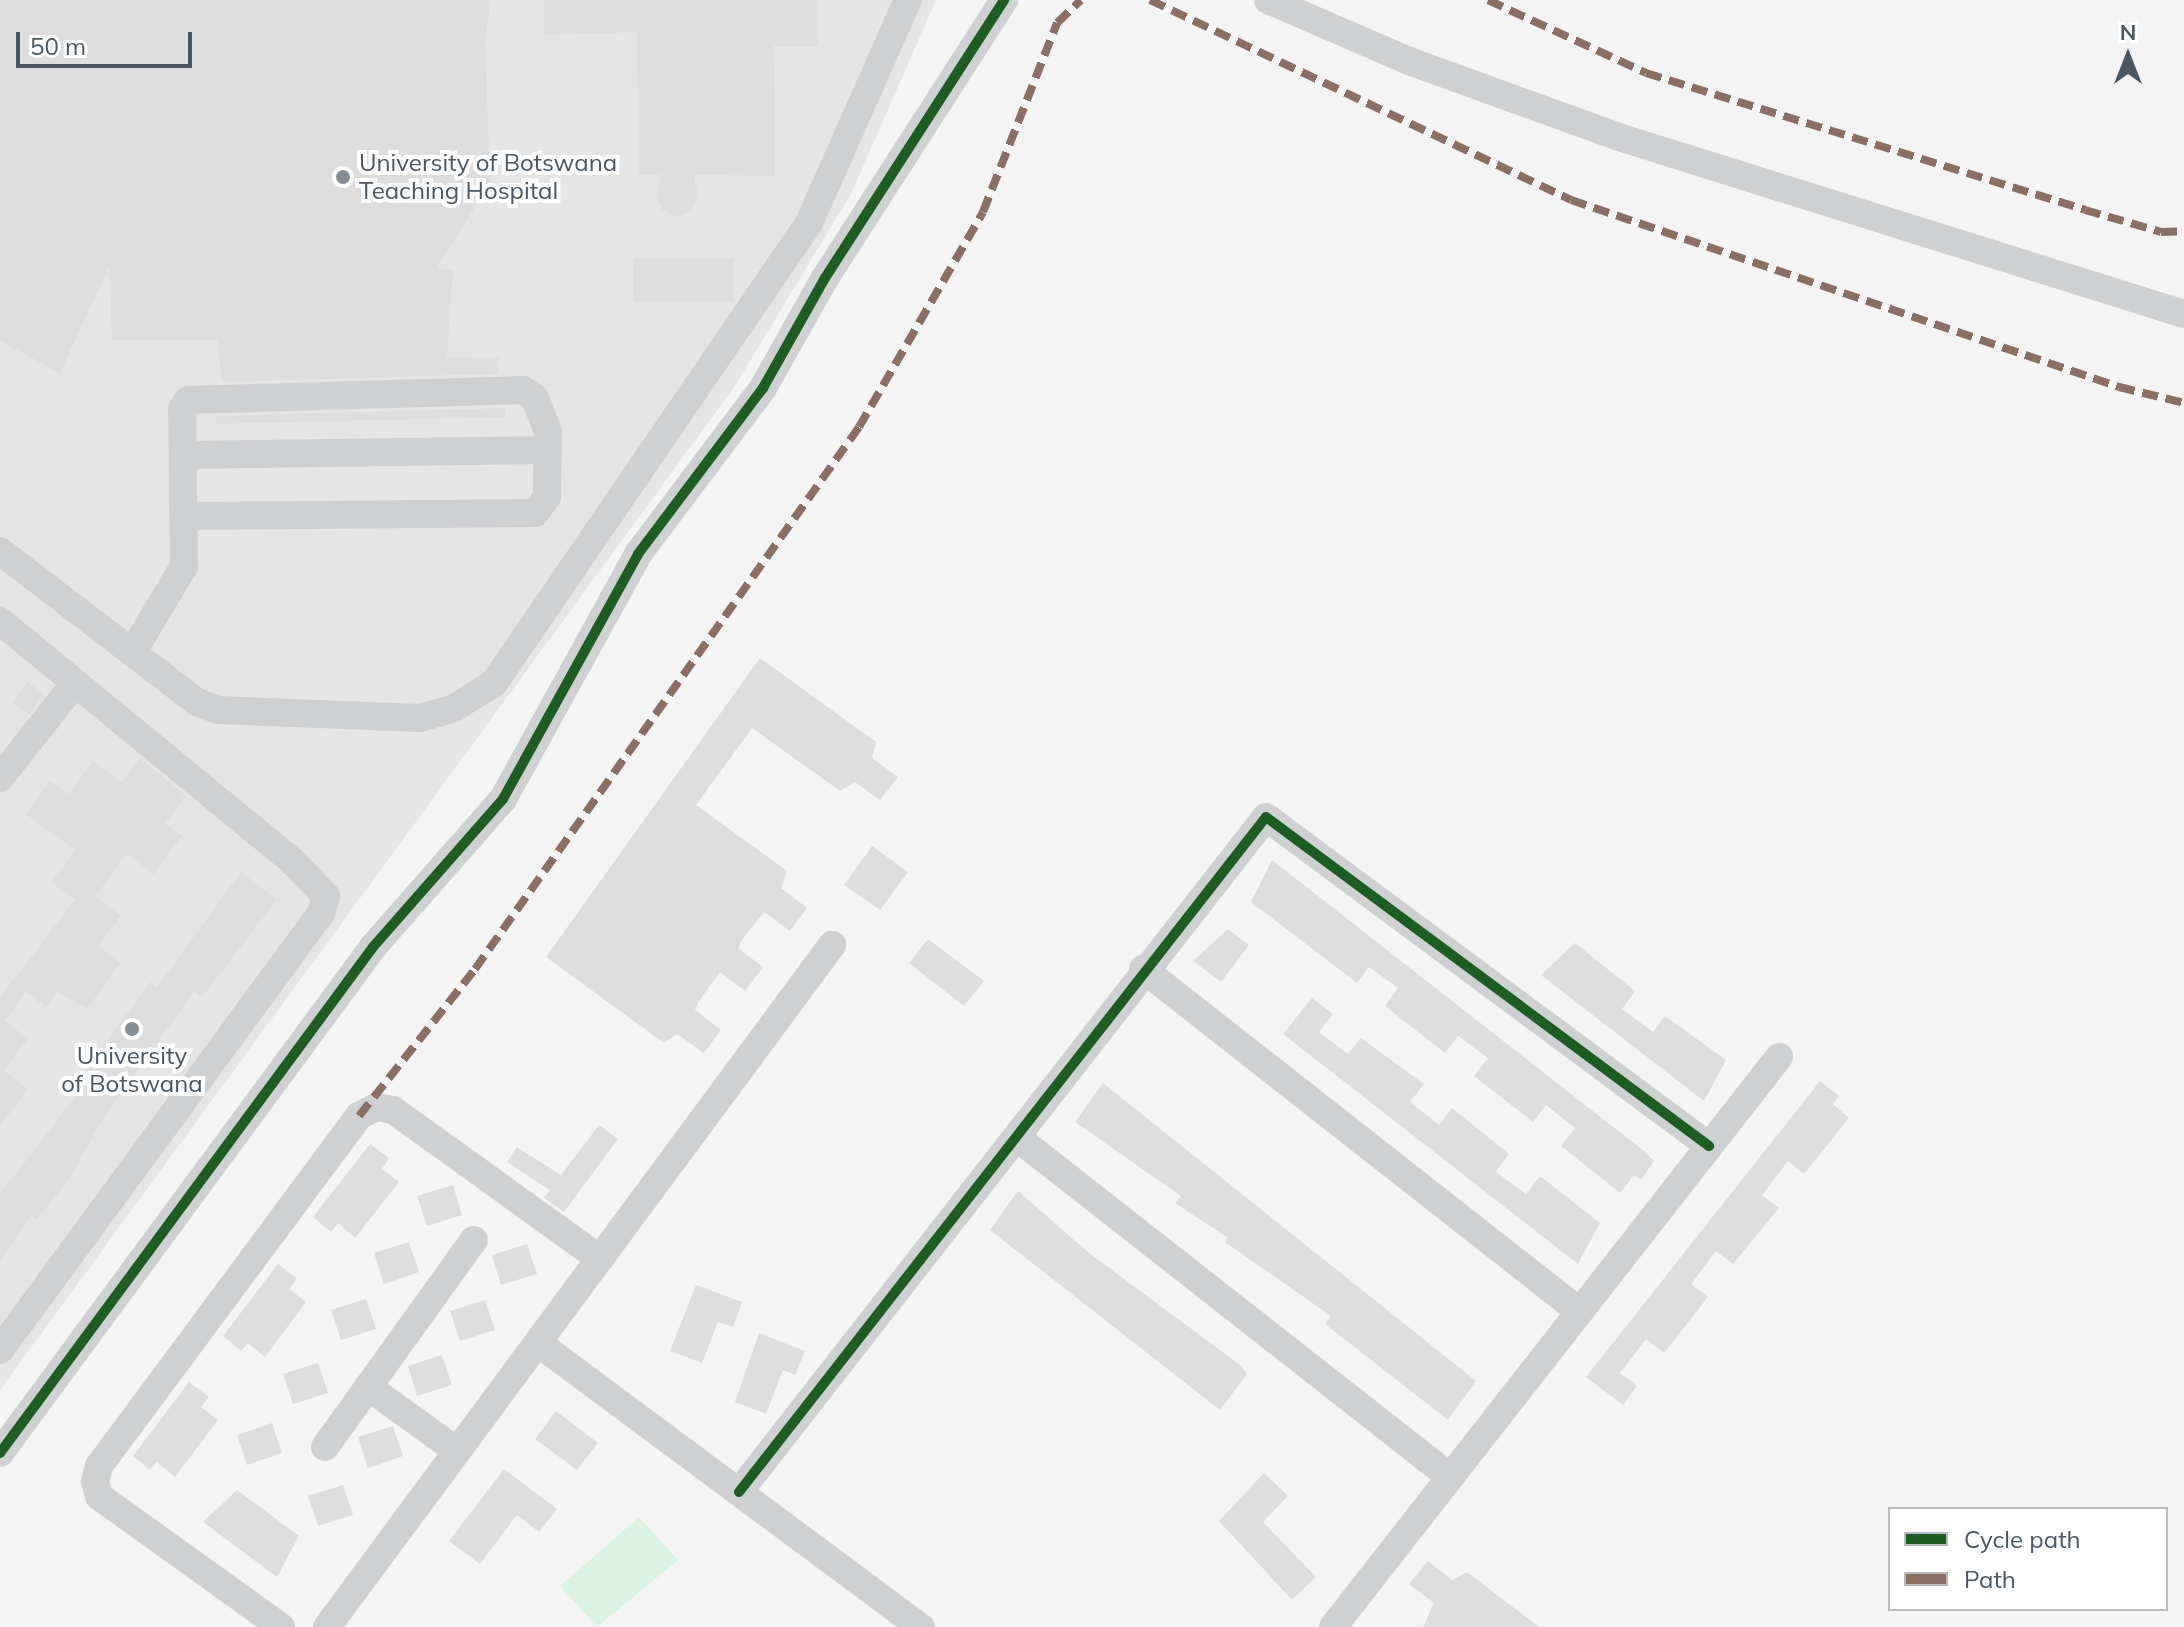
<!DOCTYPE html>
<style>
body{margin:0}
#map{position:relative;width:2184px;height:1627px;overflow:hidden;background:#f4f4f4;font-family:Mulish,sans-serif}
div>[style]{position:absolute}
.education>*{inset:0;background:#e6e5e6}
.green>*{inset:0;background:#d9f2e3}
.building>*{inset:0;background:#ddddde}
.minor>*{height:28px;margin:-14px;padding:0 14px;transform-origin:14px;border-radius:14px;background:#ced0d2}
.quiet>*{height:8px;margin-top:-4px;transform-origin:0;background:repeating-linear-gradient(90deg,#8d6e63 0 16px,transparent 0 24px)}
.cycleway>*{height:10px;margin:-5px;padding:0 5px;transform-origin:5px;border-radius:5px;background:#1b5e20}
.dots>*{width:22px;height:22px;translate:-50% -50%;box-sizing:border-box;border:4px solid #fff;border-radius:50%}
span{translate:-50% -50%;white-space:nowrap;text-align:center;line-height:1.15;-webkit-text-stroke:8px #fff;paint-order:stroke}
.poi-label{font-size:24px;color:#4a5661}
.left{translate:0 -50%;text-align:left}
.legend{position:absolute;left:1888px;top:1507px;width:280px;height:104px;box-sizing:border-box;background:#fff;border:2px solid #b7bbc0;margin:0;padding:10px 14px;list-style:none;font-size:24px;color:#4a5661}
.legend li{display:flex;align-items:center;gap:16px;height:40px}
.legend b{width:40px;border:2px solid #b7bbc0}
.north{position:absolute;left:2088px;top:16px;width:80px;height:80px;-webkit-text-stroke:6px #fff;paint-order:stroke;rotate:0deg;font-size:22px;font-weight:700;line-height:32px;text-align:center;color:#4a5661}
.north::after{content:'';display:block;margin:auto;width:28px;height:36px;background:#4a5661;clip-path:polygon(50% 0,100% 100%,50% 72%,0 100%)}
.scale{position:absolute;left:16px;top:32px;width:176px;height:36px;box-sizing:border-box;border:4px solid #4a5661;border-top:0;padding-left:10px;font-size:24px;line-height:28px;white-space:nowrap;color:#4a5661;-webkit-text-stroke:6px #fff;paint-order:stroke}
</style>
<div id="map">
<div class="education">
<div style="clip-path:polygon(0 0,936px 0,851px 194px,735px 386px,0 1390px)"></div>
</div>
<div class="green">
<div style="clip-path:polygon(639px 1517px,678px 1560px,597px 1627px,560px 1586px)"></div>
</div>
<div class="building">
<div style="clip-path:polygon(0 0,491px 0,485px 38px,490px 183px,437px 268px,453px 271px,447px 357px,499px 358px,497px 374px,222px 382px,217px 340px,112px 340px,109px 267px,60px 373px,0 341px)"></div>
<div style="clip-path:polygon(544px 0,818px 0,818px 46px,774px 46px,775px 176px,694px 175px,698px 196px,691px 211px,677px 217px,662px 210px,656px 196px,661px 175px,638px 175px,637px 32px,544px 35px)"></div>
<div style="clip-path:polygon(633px 259px,733px 259px,733px 301px,633px 301px)"></div>
<div style="clip-path:polygon(505px 408px,506px 417px,216px 424px,216px 416px)"></div>
<div style="clip-path:polygon(760px 658px,876px 742px,872px 758px,898px 777px,880px 800px,855px 782px,840px 791px,752px 728px,696px 805px,787px 871px,781px 888px,807px 908px,790px 931px,764px 912px,742px 940px,738px 948px,763px 967px,745px 991px,720px 972px,699px 1001px,695px 1010px,721px 1030px,704px 1053px,677px 1034px,664px 1043px,546px 957px)"></div>
<div style="clip-path:polygon(27px 682px,45px 694px,29px 714px,13px 703px)"></div>
<div style="clip-path:polygon(140px 758px,186px 796px,165px 824px,182px 836px,154px 874px,127px 854px,95px 897px,121px 916px,98px 946px,121px 963px,87px 1009px,57px 992px,46px 1007px,26px 992px,5px 1021px,28px 1039px,4px 1071px,28px 1089px,0 1126px,0 997px,75px 900px,51px 882px,75px 850px,26px 814px,50px 781px,69px 794px,93px 761px,122px 782px)"></div>
<div style="clip-path:polygon(872px 846px,908px 872px,880px 910px,844px 885px)"></div>
<div style="clip-path:polygon(1272px 860px,1644px 1151px,1654px 1161px,1641px 1180px,1634px 1175px,1620px 1193px,1561px 1146px,1575px 1128px,1546px 1105px,1533px 1122px,1474px 1076px,1488px 1058px,1458px 1036px,1445px 1053px,1385px 1006px,1398px 988px,1369px 967px,1357px 983px,1251px 902px)"></div>
<div style="clip-path:polygon(241px 872px,277px 900px,202px 997px,194px 992px,101px 1122px,69px 1180px,36px 1220px,31px 1216px,0 1260px,0 1194px,85px 1084px,79px 1080px,150px 982px,157px 987px)"></div>
<div style="clip-path:polygon(1228px 929px,1249px 945px,1221px 982px,1193px 961px)"></div>
<div style="clip-path:polygon(928px 939px,984px 981px,964px 1006px,909px 963px)"></div>
<div style="clip-path:polygon(1575px 943px,1635px 991px,1622px 1009px,1653px 1032px,1665px 1016px,1726px 1060px,1704px 1101px,1541px 975px)"></div>
<div style="clip-path:polygon(1312px 998px,1333px 1014px,1319px 1032px,1348px 1054px,1361px 1038px,1424px 1084px,1410px 1102px,1439px 1125px,1452px 1108px,1509px 1154px,1496px 1172px,1526px 1194px,1540px 1176px,1600px 1223px,1578px 1264px,1283px 1034px)"></div>
<div style="clip-path:polygon(1820px 1081px,1839px 1096px,1833px 1104px,1849px 1118px,1804px 1174px,1788px 1161px,1762px 1195px,1779px 1208px,1733px 1264px,1716px 1251px,1691px 1284px,1708px 1297px,1664px 1353px,1646px 1339px,1620px 1373px,1637px 1386px,1623px 1405px,1586px 1377px)"></div>
<div style="clip-path:polygon(1103px 1083px,1476px 1381px,1448px 1420px,1325px 1324px,1331px 1316px,1225px 1242px,1228px 1238px,1175px 1203px,1181px 1196px,1075px 1122px)"></div>
<div style="clip-path:polygon(599px 1125px,618px 1139px,564px 1212px,544px 1198px,550px 1190px,507px 1162px,517px 1147px,561px 1175px)"></div>
<div style="clip-path:polygon(370px 1144px,389px 1158px,382px 1169px,399px 1182px,355px 1238px,338px 1223px,331px 1232px,313px 1217px)"></div>
<div style="clip-path:polygon(453px 1185px,462px 1215px,427px 1226px,417px 1196px)"></div>
<div style="clip-path:polygon(1018px 1191px,1089px 1253px,1240px 1365px,1247px 1374px,1220px 1410px,990px 1230px)"></div>
<div style="clip-path:polygon(409px 1242px,419px 1272px,384px 1284px,374px 1253px)"></div>
<div style="clip-path:polygon(527px 1244px,537px 1274px,501px 1285px,492px 1255px)"></div>
<div style="clip-path:polygon(278px 1264px,297px 1279px,289px 1289px,306px 1302px,265px 1357px,248px 1343px,241px 1351px,223px 1336px)"></div>
<div style="clip-path:polygon(696px 1285px,742px 1302px,733px 1327px,718px 1322px,702px 1363px,670px 1351px)"></div>
<div style="clip-path:polygon(366px 1299px,376px 1329px,341px 1340px,331px 1310px)"></div>
<div style="clip-path:polygon(485px 1300px,495px 1330px,460px 1341px,450px 1311px)"></div>
<div style="clip-path:polygon(759px 1333px,805px 1351px,795px 1375px,783px 1370px,766px 1414px,735px 1402px)"></div>
<div style="clip-path:polygon(442px 1355px,452px 1385px,417px 1396px,408px 1366px)"></div>
<div style="clip-path:polygon(318px 1363px,328px 1393px,293px 1404px,283px 1374px)"></div>
<div style="clip-path:polygon(189px 1382px,209px 1397px,201px 1407px,218px 1420px,175px 1477px,157px 1462px,150px 1470px,133px 1456px)"></div>
<div style="clip-path:polygon(556px 1411px,598px 1443px,577px 1470px,535px 1439px)"></div>
<div style="clip-path:polygon(272px 1423px,282px 1453px,247px 1465px,237px 1435px)"></div>
<div style="clip-path:polygon(393px 1426px,403px 1456px,368px 1468px,358px 1437px)"></div>
<div style="clip-path:polygon(504px 1469px,557px 1509px,539px 1532px,517px 1515px,480px 1564px,449px 1541px)"></div>
<div style="clip-path:polygon(1264px 1473px,1288px 1496px,1263px 1522px,1316px 1577px,1292px 1600px,1219px 1521px)"></div>
<div style="clip-path:polygon(343px 1485px,353px 1515px,318px 1526px,308px 1496px)"></div>
<div style="clip-path:polygon(237px 1490px,299px 1536px,277px 1577px,203px 1522px)"></div>
<div style="clip-path:polygon(1428px 1561px,1452px 1580px,1467px 1572px,1539px 1627px,1423px 1627px,1434px 1603px,1409px 1584px)"></div>
</div>
<div class="minor">
<div style="left:1268px;top:0;width:154px;rotate:23.4deg"></div>
<div style="left:1409px;top:61px;width:226px;rotate:19.9deg"></div>
<div style="left:1622px;top:138px;width:589px;rotate:17.39deg"></div>
<div style="left:183px;top:455px;width:365px;rotate:-0.8deg"></div>
<div style="left:0;top:551px;width:248px;rotate:37.5deg"></div>
<div style="left:197px;top:702px;width:22px;rotate:21deg"></div>
<div style="left:218px;top:710px;width:202px;rotate:2.3deg"></div>
<div style="left:420px;top:718px;width:35px;rotate:-16deg"></div>
<div style="left:454px;top:708px;width:47px;rotate:-32deg"></div>
<div style="left:494px;top:683px;width:558px;rotate:-55.6deg"></div>
<div style="left:809px;top:223px;width:244px;rotate:-66.1deg"></div>
<div style="left:0;top:621px;width:375px;rotate:39.4deg"></div>
<div style="left:290px;top:859px;width:52px;rotate:45.8deg"></div>
<div style="left:326px;top:896px;width:18px;rotate:106deg"></div>
<div style="left:321px;top:913px;width:542px;rotate:126.3deg"></div>
<div style="left:132px;top:653px;width:101px;rotate:-59.1deg"></div>
<div style="left:184px;top:566px;width:157px;rotate:-90.7deg"></div>
<div style="left:182px;top:409px;width:11px;rotate:-56deg"></div>
<div style="left:188px;top:400px;width:335px;rotate:-1.7deg"></div>
<div style="left:523px;top:390px;width:14px;rotate:34deg"></div>
<div style="left:535px;top:398px;width:36px;rotate:69deg"></div>
<div style="left:548px;top:432px;width:65px;rotate:90.9deg"></div>
<div style="left:547px;top:497px;width:20px;rotate:127deg"></div>
<div style="left:535px;top:513px;width:350px;rotate:179.5deg"></div>
<div style="left:0;top:778px;width:121px;rotate:-51.7deg"></div>
<div style="left:1143px;top:969px;width:554px;rotate:38.11deg"></div>
<div style="left:1019px;top:1139px;width:548px;rotate:38.1deg"></div>
<div style="left:538px;top:1343px;width:477px;rotate:36.6deg"></div>
<div style="left:368px;top:1387px;width:110px;rotate:35.7deg"></div>
<div style="left:325px;top:1447px;width:255px;rotate:-54.3deg"></div>
<div style="left:0;top:1453px;width:629px;rotate:-53.6deg"></div>
<div style="left:373px;top:947px;width:197px;rotate:-48.7deg"></div>
<div style="left:503px;top:799px;width:280px;rotate:-61.1deg"></div>
<div style="left:638px;top:554px;width:208px;rotate:-53deg"></div>
<div style="left:763px;top:388px;width:126px;rotate:-60.6deg"></div>
<div style="left:825px;top:278px;width:331px;rotate:-57.2deg"></div>
<div style="left:739px;top:1492px;width:856px;rotate:-52.02deg"></div>
<div style="left:1266px;top:817px;width:552px;rotate:36.6deg"></div>
<div style="left:281px;top:1627px;width:224px;rotate:-144.3deg"></div>
<div style="left:99px;top:1496px;width:16px;rotate:-105deg"></div>
<div style="left:95px;top:1481px;width:16px;rotate:-75deg"></div>
<div style="left:99px;top:1466px;width:436px;rotate:-53.4deg"></div>
<div style="left:359px;top:1116px;width:19px;rotate:-28deg"></div>
<div style="left:376px;top:1107px;width:17px;rotate:10deg"></div>
<div style="left:393px;top:1110px;width:255px;rotate:35.7deg"></div>
<div style="left:327px;top:1627px;width:849px;rotate:-53.48deg"></div>
<div style="left:1333px;top:1627px;width:724px;rotate:-51.96deg"></div>
</div>
<div class="quiet">
<div style="left:1150px;top:0;width:466px;rotate:25.4deg"></div>
<div style="left:1571px;top:200px;width:579px;rotate:18.84deg"></div>
<div style="left:2119px;top:387px;width:67px;rotate:13.8deg"></div>
<div style="left:1488px;top:0;width:174px;rotate:24.8deg"></div>
<div style="left:1646px;top:73px;width:460px;rotate:17.3deg"></div>
<div style="left:2085px;top:210px;width:79px;rotate:16.1deg"></div>
<div style="left:2161px;top:232px;width:23px;rotate:-2deg"></div>
<div style="left:359px;top:1116px;width:187px;rotate:-51.7deg"></div>
<div style="left:475px;top:969px;width:664px;rotate:-54.68deg"></div>
<div style="left:859px;top:427px;width:248px;rotate:-60deg"></div>
<div style="left:983px;top:212px;width:203px;rotate:-68.6deg"></div>
<div style="left:1057px;top:23px;width:33px;rotate:-44deg"></div>
</div>
<div class="cycleway">
<div style="left:0;top:1453px;width:629px;rotate:-53.6deg"></div>
<div style="left:373px;top:947px;width:197px;rotate:-48.7deg"></div>
<div style="left:503px;top:799px;width:280px;rotate:-61.1deg"></div>
<div style="left:638px;top:554px;width:208px;rotate:-53deg"></div>
<div style="left:763px;top:388px;width:126px;rotate:-60.6deg"></div>
<div style="left:825px;top:278px;width:331px;rotate:-57.2deg"></div>
<div style="left:739px;top:1492px;width:856px;rotate:-52.02deg"></div>
<div style="left:1266px;top:817px;width:552px;rotate:36.6deg"></div>
</div>
<div class="dots">
<div style="left:343px;top:177px;background:#868d94"></div>
<div style="left:132px;top:1029px;background:#868d94"></div>
</div>
<div class="poi-label">
<span class="left" style="left:359px;top:177px">University of Botswana<br>Teaching Hospital</span>
<span style="left:132px;top:1070px">University<br>of Botswana</span>
</div>
<ul class="legend">
<li><b style="height:10px;background:#1b5e20"></b>Cycle path</li>
<li><b style="height:10px;background:#8d6e63"></b>Path</li>
</ul>
<div class="north">N</div>
<div class="scale">50 m</div>
</div>
